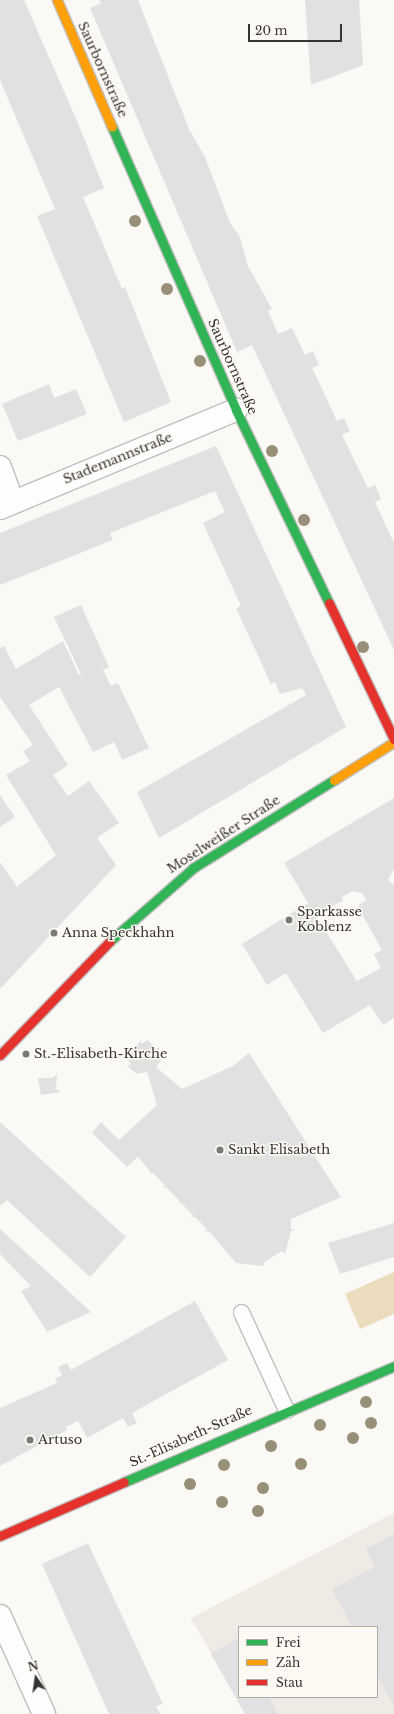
<!DOCTYPE html>
<meta charset="utf-8">
<style>
body{margin:0}
#map{position:relative;width:394px;height:1714px;overflow:hidden;background:#fbf9f6;font-family:"Libre Baskerville",serif}
div>[style]{position:absolute}
.built>*{inset:0;background:#efeae3}
.green>*{inset:0;background:#eadcbd}
.building>*{inset:0;background:#e2e1e1}
.roads{filter:drop-shadow(1px 0 #c1bfbd) drop-shadow(-1px 0 #c1bfbd) drop-shadow(0 1px #c1bfbd) drop-shadow(0 -1px #c1bfbd)}
.lane>*{height:15px;margin:-7.5px;padding:0 7.5px;transform-origin:7.5px;border-radius:7.5px;background:#fefefe}
.street>*{height:22px;margin:-11px;padding:0 11px;transform-origin:11px;border-radius:11px;background:#fefefe}
.fast>*{height:9px;margin:-4.5px;padding:0 4.5px;transform-origin:4.5px;border-radius:4.5px;background:#30b455}
.slow>*{height:9px;margin:-4.5px;padding:0 4.5px;transform-origin:4.5px;border-radius:4.5px;background:#ff9f0a}
.jam>*{height:9px;margin:-4.5px;padding:0 4.5px;transform-origin:4.5px;border-radius:4.5px;background:#e5322d}
.trees>*{width:12px;height:12px;margin:-6px;border-radius:50%;background:#988f79}
.dots>*{width:11px;height:11px;translate:-50% -50%;box-sizing:border-box;border:2px solid #fdfaf4;border-radius:50%}
span{translate:-50% -50%;white-space:nowrap;text-align:center;line-height:1.15;-webkit-text-stroke:3px #fdfaf4;paint-order:stroke}
.street-label{font-size:13px;color:#363533}
.poi-label{font-size:13px;color:#363533}
.left{translate:0 -50%;text-align:left}
.legend{position:absolute;left:238px;top:1626px;width:140px;height:72px;box-sizing:border-box;background:#fdfaf4;border:1px solid #adaba7;margin:0;padding:5px 7px;list-style:none;font-size:12px;color:#363533}
.legend li{display:flex;align-items:center;gap:8px;height:20px}
.legend b{width:20px;border:1px solid #adaba7}
.north{position:absolute;left:16px;top:1658px;width:40px;height:40px;-webkit-text-stroke:3px #fdfaf4;paint-order:stroke;rotate:347deg;font-size:11px;font-weight:700;line-height:16px;text-align:center;color:#363533}
.north::after{content:'';display:block;margin:auto;width:14px;height:18px;background:#363533;clip-path:polygon(50% 0,100% 100%,50% 72%,0 100%)}
.scale{position:absolute;left:248px;top:24px;width:94px;height:18px;box-sizing:border-box;border:2px solid #363533;border-top:0;padding-left:5px;font-size:12px;line-height:14px;white-space:nowrap;color:#363533;-webkit-text-stroke:3px #fdfaf4;paint-order:stroke}
</style>
<div id="map">
<div class="built">
<div style="clip-path:polygon(evenodd,394px 1513px,394px 1714px,245px 1714px,191px 1618px,394px 1513px,239px 1627px,377px 1627px,377px 1697px,239px 1697px,239px 1627px)"></div>
</div>
<div class="green">
<div style="clip-path:polygon(394px 1272px,394px 1314px,360px 1329px,345px 1294px)"></div>
</div>
<div class="building">
<div style="clip-path:polygon(0 0,24px 0,77px 121px,104px 188px,83px 197px,122px 289px,125px 287px,171px 402px,124px 422px,37px 216px,55px 209px,0 80px)"></div>
<div style="clip-path:polygon(99px 0,138px 0,189px 129px,205px 157px,230px 223px,240px 237px,248px 266px,272px 309px,268px 311px,278px 334px,292px 328px,305px 355px,313px 351px,319px 365px,312px 368px,324px 393px,337px 421px,344px 418px,350px 431px,342px 435px,368px 488px,375px 485px,381px 499px,375px 502px,394px 543px,394px 650px,252px 345px,237px 352px,90px 8px,101px 3px)"></div>
<div style="clip-path:polygon(305px 0,359px 0,363px 65px,311px 85px)"></div>
<div style="clip-path:polygon(49px 384px,54px 398px,76px 389px,87px 414px,18px 441px,2px 404px)"></div>
<div style="clip-path:polygon(216px 446px,346px 727px,159px 838px,137px 792px,306px 695px,302px 688px,280px 694px,275px 682px,271px 684px,236px 608px,241px 606px,203px 523px,225px 512px,215px 491px,110px 533px,113px 540px,0 585px,0 533px)"></div>
<div style="clip-path:polygon(81px 605px,109px 667px,103px 670px,111px 686px,118px 683px,149px 748px,122px 760px,114px 742px,93px 752px,59px 687px,29px 705px,68px 765px,53px 775px,68px 796px,89px 781px,119px 823px,97px 838px,116px 865px,0 989px,0 862px,17px 887px,56px 855px,6px 775px,30px 761px,23px 751px,33px 745px,0 697px,0 648px,4px 646px,16px 669px,63px 641px,79px 675px,81px 674px,54px 617px)"></div>
<div style="clip-path:polygon(0 795px,15px 817px,0 827px)"></div>
<div style="clip-path:polygon(evenodd,394px 798px,394px 869px,388px 880px,394px 885px,394px 1018px,383px 1025px,370px 1005px,323px 1033px,286px 973px,267px 985px,242px 944px,308px 903px,284px 863px,394px 798px,353px 891px,362px 893px,366px 900px,359px 905px,359px 909px,382px 950px,374px 954px,381px 968px,357px 981px,315px 914px,343px 901px,342px 897px,353px 891px)"></div>
<div style="clip-path:polygon(141px 1040px,141px 1044px,148px 1040px,156px 1049px,159px 1047px,159px 1057px,163px 1058px,156px 1067px,182px 1089px,233px 1066px,249px 1053px,341px 1197px,291px 1219px,291px 1229px,295px 1230px,291px 1231px,285px 1254px,282px 1251px,264px 1262px,264px 1266px,236px 1263px,209px 1231px,204px 1232px,207px 1229px,195px 1217px,190px 1217px,193px 1215px,180px 1202px,178px 1204px,179px 1200px,166px 1187px,162px 1188px,165px 1185px,152px 1172px,149px 1175px,150px 1171px,138px 1157px,127px 1167px,92px 1133px,101px 1122px,119px 1140px,157px 1105px,147px 1072px,137px 1074px,127px 1066px,131px 1064px,126px 1058px,131px 1056px,130px 1048px,134px 1049px)"></div>
<div style="clip-path:polygon(57px 1074px,56px 1089px,61px 1092px,41px 1095px,38px 1078px,53px 1078px)"></div>
<div style="clip-path:polygon(0 1122px,126px 1237px,90px 1277px,7px 1200px,0 1206px)"></div>
<div style="clip-path:polygon(394px 1223px,394px 1257px,340px 1274px,328px 1243px)"></div>
<div style="clip-path:polygon(0 1229px,52px 1276px,91px 1312px,47px 1332px,21px 1291px,31px 1286px,0 1254px)"></div>
<div style="clip-path:polygon(195px 1301px,228px 1360px,132px 1413px,137px 1423px,128px 1427px,123px 1418px,87px 1438px,78px 1421px,66px 1427px,67px 1430px,0 1466px,0 1408px,57px 1383px,55px 1379px,62px 1375px,58px 1367px,67px 1363px,71px 1370px)"></div>
<div style="clip-path:polygon(394px 1534px,394px 1707px,377px 1675px,377px 1627px,352px 1627px,332px 1589px,375px 1567px,366px 1549px)"></div>
<div style="clip-path:polygon(88px 1543px,163px 1704px,156px 1706px,160px 1714px,109px 1714px,42px 1564px)"></div>
<div style="clip-path:polygon(239px 1638px,239px 1697px,269px 1697px,278px 1714px,245px 1714px,211px 1654px)"></div>
</div>
<div class="roads">
<div class="lane">
<div style="left:241px;top:1312px;width:108px;rotate:65.3deg"></div>
</div>
<div class="street">
<div style="left:0;top:467px;width:38px;rotate:70deg"></div>
<div style="left:0;top:508px;width:256px;rotate:-22.6deg"></div>
<div style="left:0;top:1616px;width:107px;rotate:65.8deg"></div>
</div>
<div class="fast">
<div style="left:112px;top:127px;width:309px;rotate:66.3deg"></div>
<div style="left:236px;top:410px;width:214px;rotate:64.3deg"></div>
<div style="left:110px;top:941px;width:111px;rotate:-41.3deg"></div>
<div style="left:193px;top:868px;width:166px;rotate:-32deg"></div>
<div style="left:124px;top:1482px;width:294px;rotate:-23.2deg"></div>
</div>
<div class="slow">
<div style="left:57px;top:0;width:138px;rotate:66.6deg"></div>
<div style="left:334px;top:780px;width:71px;rotate:-32.3deg"></div>
</div>
<div class="jam">
<div style="left:329px;top:603px;width:151px;rotate:64.5deg"></div>
<div style="left:0;top:1055px;width:158px;rotate:-46deg"></div>
<div style="left:0;top:1536px;width:135px;rotate:-23.5deg"></div>
</div>
</div>
<div class="trees">
<div style="left:135px;top:221px"></div>
<div style="left:167px;top:289px"></div>
<div style="left:200px;top:361px"></div>
<div style="left:272px;top:451px"></div>
<div style="left:304px;top:520px"></div>
<div style="left:363px;top:647px"></div>
<div style="left:366px;top:1402px"></div>
<div style="left:371px;top:1423px"></div>
<div style="left:320px;top:1425px"></div>
<div style="left:353px;top:1438px"></div>
<div style="left:271px;top:1446px"></div>
<div style="left:301px;top:1464px"></div>
<div style="left:224px;top:1465px"></div>
<div style="left:190px;top:1484px"></div>
<div style="left:263px;top:1488px"></div>
<div style="left:222px;top:1502px"></div>
<div style="left:258px;top:1511px"></div>
</div>
<div class="dots">
<div style="left:289px;top:920px;background:#7b7a77"></div>
<div style="left:54px;top:933px;background:#7b7a77"></div>
<div style="left:26px;top:1054px;background:#7b7a77"></div>
<div style="left:220px;top:1150px;background:#7b7a77"></div>
<div style="left:30px;top:1440px;background:#7b7a77"></div>
</div>
<div class="street-label">
<span style="left:102px;top:70px;rotate:66deg">Saurbornstraße</span>
<span style="left:232px;top:367px;rotate:66deg">Saurbornstraße</span>
<span style="left:118px;top:459px;rotate:-22deg">Stademannstraße</span>
<span style="left:224px;top:835px;rotate:-33deg">Moselweißer Straße</span>
<span style="left:191px;top:1437px;rotate:-24deg">St.-Elisabeth-Straße</span>
</div>
<div class="poi-label">
<span class="left" style="left:297px;top:920px">Sparkasse<br>Koblenz</span>
<span class="left" style="left:62px;top:933px">Anna Speckhahn</span>
<span class="left" style="left:34px;top:1054px">St.-Elisabeth-Kirche</span>
<span class="left" style="left:228px;top:1150px">Sankt Elisabeth</span>
<span class="left" style="left:38px;top:1440px">Artuso</span>
</div>
<ul class="legend">
<li><b style="height:5px;background:#30b455"></b>Frei</li>
<li><b style="height:5px;background:#ff9f0a"></b>Zäh</li>
<li><b style="height:5px;background:#e5322d"></b>Stau</li>
</ul>
<div class="north">N</div>
<div class="scale">20 m</div>
</div>
